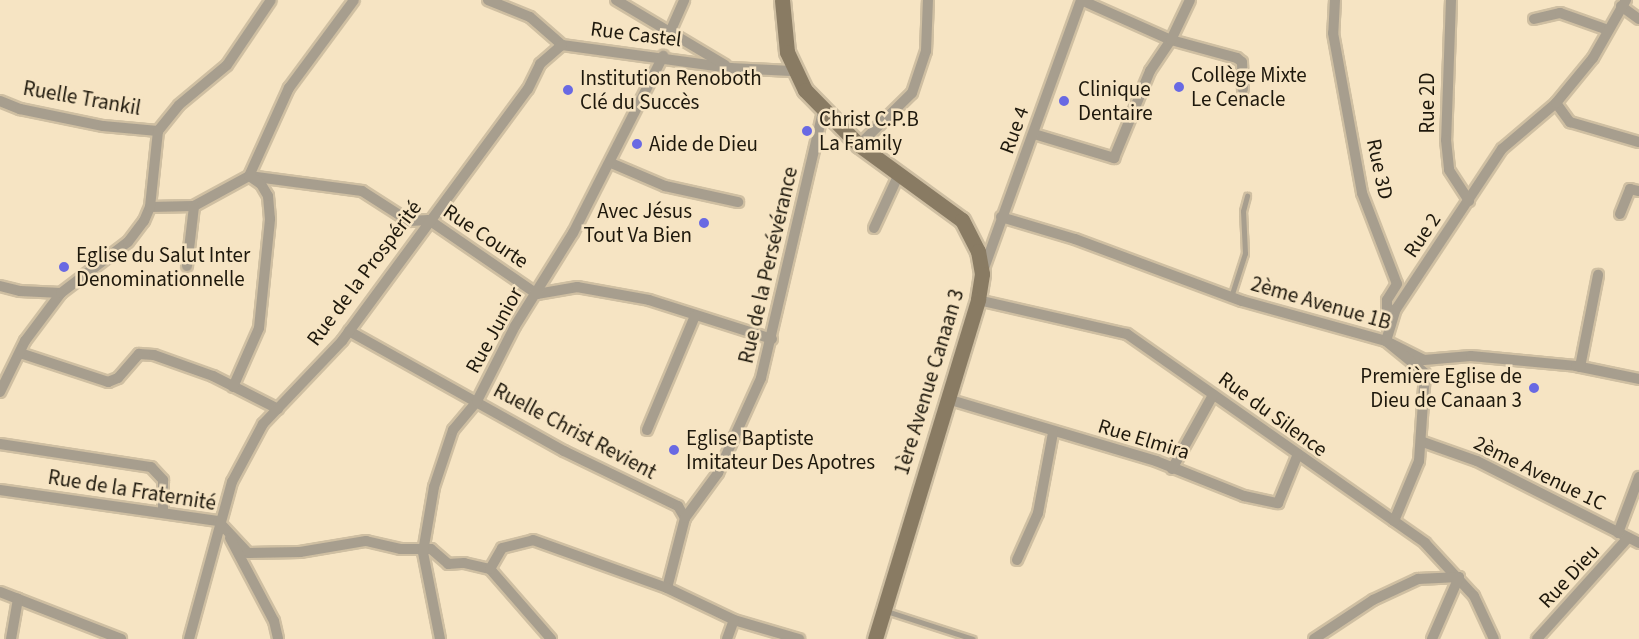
<!DOCTYPE html>
<meta charset="utf-8">
<style>
body{margin:0}
#map{position:relative;width:1639px;height:639px;overflow:hidden;background:#f6e4c3;font-family:"Source Sans 3",sans-serif}
div>[style]{position:absolute}
.roads{filter:drop-shadow(2px 0 #cfbfa2) drop-shadow(-2px 0 #cfbfa2) drop-shadow(0 2px #cfbfa2) drop-shadow(0 -2px #cfbfa2)}
.lane>*{height:5px;margin:-2.5px;padding:0 2.5px;transform-origin:2.5px;border-radius:2.5px;background:#a79e8e}
.street>*{height:10px;margin:-5px;padding:0 5px;transform-origin:5px;border-radius:5px;background:#a79e8e}
.secondary>*{height:15px;margin:-7.5px;padding:0 7.5px;transform-origin:7.5px;border-radius:7.5px;background:#897b63}
.dots>*{width:16px;height:16px;translate:-50% -50%;box-sizing:border-box;border:3px solid #f6e4c3;border-radius:50%}
span{translate:-50% -50%;white-space:nowrap;text-align:center;line-height:1.15;-webkit-text-stroke:5px #f6e4c3;paint-order:stroke}
.street-label{font-size:21px;color:#1e180c}
.poi-label{font-size:21px;color:#1e180c}
.left{translate:0 -50%;text-align:left}
.right{translate:-100% -50%;text-align:right}
</style>
<div id="map">
<div class="roads">
<div class="lane">
<div style="left:1231px;top:297px;width:46px;rotate:-72.3deg"></div>
<div style="left:1245px;top:253px;width:42px;rotate:-92.7deg"></div>
<div style="left:1243px;top:211px;width:16px;rotate:-75deg"></div>
<div style="left:886px;top:611px;width:91px;rotate:17.8deg"></div>
</div>
<div class="street">
<div style="left:488px;top:0;width:45px;rotate:22deg"></div>
<div style="left:530px;top:17px;width:43px;rotate:41.2deg"></div>
<div style="left:562px;top:45px;width:170px;rotate:7.8deg"></div>
<div style="left:730px;top:68px;width:62px;rotate:2.8deg"></div>
<div style="left:616px;top:0;width:127px;rotate:30.8deg"></div>
<div style="left:1081px;top:0;width:98px;rotate:24deg"></div>
<div style="left:1171px;top:40px;width:68px;rotate:15.3deg"></div>
<div style="left:1237px;top:58px;width:6px;rotate:39deg"></div>
<div style="left:1242px;top:62px;width:27px;rotate:88deg"></div>
<div style="left:1335px;top:0;width:33px;rotate:93deg"></div>
<div style="left:1333px;top:33px;width:163px;rotate:79.7deg"></div>
<div style="left:1362px;top:193px;width:97px;rotate:69deg"></div>
<div style="left:1397px;top:284px;width:19px;rotate:122deg"></div>
<div style="left:1387px;top:300px;width:26px;rotate:90deg"></div>
<div style="left:1451px;top:0;width:140px;rotate:92deg"></div>
<div style="left:1446px;top:140px;width:30px;rotate:84deg"></div>
<div style="left:1449px;top:170px;width:37px;rotate:57deg"></div>
<div style="left:1621px;top:6px;width:22px;rotate:36deg"></div>
<div style="left:1534px;top:19px;width:27px;rotate:-13deg"></div>
<div style="left:1560px;top:13px;width:51px;rotate:19.5deg"></div>
<div style="left:670px;top:32px;width:35px;rotate:-66deg"></div>
<div style="left:0;top:101px;width:22px;rotate:22deg"></div>
<div style="left:20px;top:109px;width:85px;rotate:11.6deg"></div>
<div style="left:103px;top:126px;width:55px;rotate:5.2deg"></div>
<div style="left:1556px;top:103px;width:24px;rotate:54deg"></div>
<div style="left:1570px;top:122px;width:72px;rotate:16.2deg"></div>
<div style="left:1034px;top:134px;width:84px;rotate:16.7deg"></div>
<div style="left:1114px;top:158px;width:94px;rotate:-67.5deg"></div>
<div style="left:1150px;top:71px;width:37px;rotate:-56deg"></div>
<div style="left:1171px;top:40px;width:44px;rotate:-64.6deg"></div>
<div style="left:859px;top:145px;width:74px;rotate:-44.5deg"></div>
<div style="left:912px;top:93px;width:44px;rotate:-71.6deg"></div>
<div style="left:926px;top:51px;width:51px;rotate:-87.8deg"></div>
<div style="left:611px;top:163px;width:59px;rotate:23.1deg"></div>
<div style="left:665px;top:186px;width:75px;rotate:12.4deg"></div>
<div style="left:150px;top:207px;width:44px;rotate:-1.3deg"></div>
<div style="left:194px;top:206px;width:63px;rotate:-28.6deg"></div>
<div style="left:249px;top:176px;width:114px;rotate:7.6deg"></div>
<div style="left:362px;top:191px;width:56px;rotate:32.6deg"></div>
<div style="left:409px;top:221px;width:20px;rotate:-3deg"></div>
<div style="left:429px;top:220px;width:131px;rotate:34.4deg"></div>
<div style="left:537px;top:294px;width:41px;rotate:-9.9deg"></div>
<div style="left:577px;top:287px;width:73px;rotate:10.2deg"></div>
<div style="left:649px;top:300px;width:129px;rotate:17.6deg"></div>
<div style="left:1620px;top:214px;width:27px;rotate:-68deg"></div>
<div style="left:1630px;top:189px;width:9px;rotate:13deg"></div>
<div style="left:1001px;top:217px;width:77px;rotate:16.6deg"></div>
<div style="left:1075px;top:239px;width:178px;rotate:20.4deg"></div>
<div style="left:1242px;top:301px;width:149px;rotate:15.5deg"></div>
<div style="left:1386px;top:341px;width:42px;rotate:26.6deg"></div>
<div style="left:1424px;top:360px;width:47px;rotate:-4.9deg"></div>
<div style="left:1471px;top:356px;width:105px;rotate:5.4deg"></div>
<div style="left:1576px;top:366px;width:64px;rotate:11.7deg"></div>
<div style="left:874px;top:228px;width:60px;rotate:-65.2deg"></div>
<div style="left:187px;top:266px;width:60px;rotate:-83.3deg"></div>
<div style="left:983px;top:271px;width:288px;rotate:-70.1deg"></div>
<div style="left:0;top:286px;width:21px;rotate:14deg"></div>
<div style="left:20px;top:291px;width:41px;rotate:2.8deg"></div>
<div style="left:978px;top:300px;width:153px;rotate:12.9deg"></div>
<div style="left:1127px;top:334px;width:364px;rotate:35deg"></div>
<div style="left:1425px;top:543px;width:72px;rotate:47.2deg"></div>
<div style="left:1474px;top:596px;width:47px;rotate:65.1deg"></div>
<div style="left:349px;top:331px;width:246px;rotate:29.2deg"></div>
<div style="left:564px;top:451px;width:127px;rotate:25.8deg"></div>
<div style="left:678px;top:506px;width:14px;rotate:60deg"></div>
<div style="left:685px;top:518px;width:72px;rotate:104.4deg"></div>
<div style="left:667px;top:588px;width:74px;rotate:25.5deg"></div>
<div style="left:734px;top:620px;width:68px;rotate:16.3deg"></div>
<div style="left:20px;top:353px;width:93px;rotate:18.2deg"></div>
<div style="left:108px;top:382px;width:11px;rotate:-22deg"></div>
<div style="left:118px;top:378px;width:32px;rotate:-49deg"></div>
<div style="left:139px;top:354px;width:15px;rotate:4deg"></div>
<div style="left:154px;top:355px;width:63px;rotate:19.6deg"></div>
<div style="left:213px;top:376px;width:73px;rotate:26.9deg"></div>
<div style="left:1580px;top:367px;width:94px;rotate:-78.9deg"></div>
<div style="left:233px;top:387px;width:64px;rotate:-66.2deg"></div>
<div style="left:259px;top:328px;width:110px;rotate:-84.2deg"></div>
<div style="left:270px;top:219px;width:23px;rotate:-95deg"></div>
<div style="left:268px;top:196px;width:14px;rotate:-120deg"></div>
<div style="left:261px;top:184px;width:14px;rotate:-146deg"></div>
<div style="left:249px;top:176px;width:97px;rotate:-65.6deg"></div>
<div style="left:289px;top:88px;width:109px;rotate:-53.5deg"></div>
<div style="left:0;top:392px;width:57px;rotate:-63.9deg"></div>
<div style="left:25px;top:341px;width:60px;rotate:-53.1deg"></div>
<div style="left:61px;top:293px;width:84px;rotate:-37.3deg"></div>
<div style="left:128px;top:242px;width:26px;rotate:-53deg"></div>
<div style="left:144px;top:221px;width:15px;rotate:-67deg"></div>
<div style="left:150px;top:207px;width:76px;rotate:-84deg"></div>
<div style="left:158px;top:131px;width:33px;rotate:-51deg"></div>
<div style="left:179px;top:105px;width:62px;rotate:-39.8deg"></div>
<div style="left:227px;top:65px;width:78px;rotate:-55.9deg"></div>
<div style="left:947px;top:399px;width:218px;rotate:16.5deg"></div>
<div style="left:1156px;top:461px;width:95px;rotate:21.7deg"></div>
<div style="left:1244px;top:496px;width:35px;rotate:12deg"></div>
<div style="left:1278px;top:503px;width:53px;rotate:-67.8deg"></div>
<div style="left:647px;top:430px;width:124px;rotate:-67.2deg"></div>
<div style="left:1423px;top:442px;width:57px;rotate:19.4deg"></div>
<div style="left:1477px;top:461px;width:182px;rotate:26.8deg"></div>
<div style="left:0;top:444px;width:153px;rotate:8.7deg"></div>
<div style="left:151px;top:467px;width:18px;rotate:47deg"></div>
<div style="left:163px;top:480px;width:32px;rotate:90deg"></div>
<div style="left:1172px;top:469px;width:85px;rotate:-61deg"></div>
<div style="left:0;top:490px;width:220px;rotate:8.1deg"></div>
<div style="left:218px;top:521px;width:44px;rotate:46.8deg"></div>
<div style="left:248px;top:553px;width:52px;rotate:-1.1deg"></div>
<div style="left:300px;top:552px;width:67px;rotate:-9.5deg"></div>
<div style="left:366px;top:541px;width:35px;rotate:13deg"></div>
<div style="left:400px;top:549px;width:31px"></div>
<div style="left:431px;top:549px;width:23px;rotate:41deg"></div>
<div style="left:448px;top:564px;width:16px;rotate:-4deg"></div>
<div style="left:464px;top:563px;width:27px;rotate:13deg"></div>
<div style="left:490px;top:569px;width:93px;rotate:48.9deg"></div>
<div style="left:685px;top:518px;width:56px;rotate:-53.7deg"></div>
<div style="left:718px;top:473px;width:104px;rotate:-65.6deg"></div>
<div style="left:761px;top:378px;width:274px;rotate:-76.9deg"></div>
<div style="left:1394px;top:521px;width:65px;rotate:-67.4deg"></div>
<div style="left:1419px;top:461px;width:88px;rotate:-86.1deg"></div>
<div style="left:1425px;top:373px;width:50px;rotate:-140.6deg"></div>
<div style="left:1386px;top:341px;width:34px;rotate:-73deg"></div>
<div style="left:1396px;top:309px;width:192px;rotate:-56.5deg"></div>
<div style="left:1502px;top:149px;width:71px;rotate:-40.4deg"></div>
<div style="left:1556px;top:103px;width:58px;rotate:-50.6deg"></div>
<div style="left:1593px;top:58px;width:67px;rotate:-60.4deg"></div>
<div style="left:1618px;top:533px;width:60px;rotate:-69.4deg"></div>
<div style="left:230px;top:538px;width:94px;rotate:62.1deg"></div>
<div style="left:274px;top:621px;width:18px;rotate:77deg"></div>
<div style="left:1017px;top:560px;width:51px;rotate:-65.9deg"></div>
<div style="left:1038px;top:513px;width:81px;rotate:-79.4deg"></div>
<div style="left:490px;top:569px;width:24px;rotate:-60deg"></div>
<div style="left:502px;top:548px;width:32px;rotate:-14deg"></div>
<div style="left:533px;top:540px;width:142px;rotate:19.7deg"></div>
<div style="left:0;top:592px;width:130px;rotate:21.2deg"></div>
<div style="left:11px;top:639px;width:41px;rotate:-80.1deg"></div>
<div style="left:189px;top:639px;width:163px;rotate:-74.7deg"></div>
<div style="left:232px;top:482px;width:66px;rotate:-61.9deg"></div>
<div style="left:263px;top:424px;width:115px;rotate:-46.4deg"></div>
<div style="left:342px;top:341px;width:313px;rotate:-53.6deg"></div>
<div style="left:528px;top:89px;width:28px;rotate:-64deg"></div>
<div style="left:540px;top:64px;width:29px;rotate:-41deg"></div>
<div style="left:440px;top:639px;width:89px;rotate:-101.1deg"></div>
<div style="left:423px;top:552px;width:66px;rotate:-80.4deg"></div>
<div style="left:434px;top:487px;width:60px;rotate:-71.6deg"></div>
<div style="left:453px;top:430px;width:38px;rotate:-50deg"></div>
<div style="left:477px;top:401px;width:84px;rotate:-63.1deg"></div>
<div style="left:515px;top:326px;width:110px;rotate:-58.1deg"></div>
<div style="left:573px;top:233px;width:199px;rotate:-63deg"></div>
<div style="left:727px;top:639px;width:20px;rotate:-70deg"></div>
<div style="left:1314px;top:639px;width:71px;rotate:-33.5deg"></div>
<div style="left:1373px;top:600px;width:50px;rotate:-25deg"></div>
<div style="left:1418px;top:579px;width:41px;rotate:-2.8deg"></div>
<div style="left:1459px;top:577px;width:68px;rotate:113.5deg"></div>
<div style="left:1537px;top:639px;width:136px;rotate:-48deg"></div>
</div>
<div class="secondary">
<div style="left:782px;top:0;width:52px;rotate:84.5deg"></div>
<div style="left:787px;top:52px;width:42px;rotate:64.7deg"></div>
<div style="left:805px;top:90px;width:77px;rotate:45.5deg"></div>
<div style="left:859px;top:145px;width:127px;rotate:36.1deg"></div>
<div style="left:962px;top:220px;width:35px;rotate:63deg"></div>
<div style="left:978px;top:251px;width:23px;rotate:80deg"></div>
<div style="left:982px;top:274px;width:26px;rotate:99deg"></div>
<div style="left:978px;top:300px;width:354px;rotate:106.9deg"></div>
</div>
</div>
<div class="dots">
<div style="left:1179px;top:87px;background:#6969e3"></div>
<div style="left:568px;top:90px;background:#6969e3"></div>
<div style="left:1064px;top:101px;background:#6969e3"></div>
<div style="left:807px;top:131px;background:#6969e3"></div>
<div style="left:637px;top:144px;background:#6969e3"></div>
<div style="left:704px;top:223px;background:#6969e3"></div>
<div style="left:64px;top:267px;background:#6969e3"></div>
<div style="left:1534px;top:388px;background:#6969e3"></div>
<div style="left:674px;top:450px;background:#6969e3"></div>
</div>
<div class="street-label">
<span style="left:636px;top:34px;rotate:7deg">Rue Castel</span>
<span style="left:82px;top:98px;rotate:10deg">Ruelle Trankil</span>
<span style="left:1427px;top:103px;rotate:-90deg">Rue 2D</span>
<span style="left:1014px;top:130px;rotate:-70deg">Rue 4</span>
<span style="left:1380px;top:169px;rotate:78deg">Rue 3D</span>
<span style="left:1422px;top:235px;rotate:-56deg">Rue 2</span>
<span style="left:486px;top:236px;rotate:34deg">Rue Courte</span>
<span style="left:768px;top:265px;rotate:-77deg">Rue de la Persévérance</span>
<span style="left:364px;top:273px;rotate:-53deg">Rue de la Prospérité</span>
<span style="left:1321px;top:303px;rotate:16deg">2ème Avenue 1B</span>
<span style="left:494px;top:330px;rotate:-61deg">Rue Junior</span>
<span style="left:929px;top:382px;rotate:-73deg">1ère Avenue Canaan 3</span>
<span style="left:1273px;top:414px;rotate:36deg">Rue du Silence</span>
<span style="left:575px;top:431px;rotate:28deg">Ruelle Christ Revient</span>
<span style="left:1144px;top:439px;rotate:17deg">Rue Elmira</span>
<span style="left:1540px;top:473px;rotate:26deg">2ème Avenue 1C</span>
<span style="left:132px;top:490px;rotate:9deg">Rue de la Fraternité</span>
<span style="left:1569px;top:576px;rotate:-47deg">Rue Dieu</span>
</div>
<div class="poi-label">
<span class="left" style="left:1191px;top:87px">Collège Mixte<br>Le Cenacle</span>
<span class="left" style="left:580px;top:90px">Institution Renoboth<br>Clé du Succès</span>
<span class="left" style="left:1078px;top:101px">Clinique<br>Dentaire</span>
<span class="left" style="left:819px;top:131px">Christ C.P.B<br>La Family</span>
<span class="left" style="left:649px;top:144px">Aide de Dieu</span>
<span class="right" style="left:692px;top:223px">Avec Jésus<br>Tout Va Bien</span>
<span class="left" style="left:76px;top:267px">Eglise du Salut Inter<br>Denominationnelle</span>
<span class="right" style="left:1522px;top:388px">Première Eglise de<br>Dieu de Canaan 3</span>
<span class="left" style="left:686px;top:450px">Eglise Baptiste<br>Imitateur Des Apotres</span>
</div>
</div>
